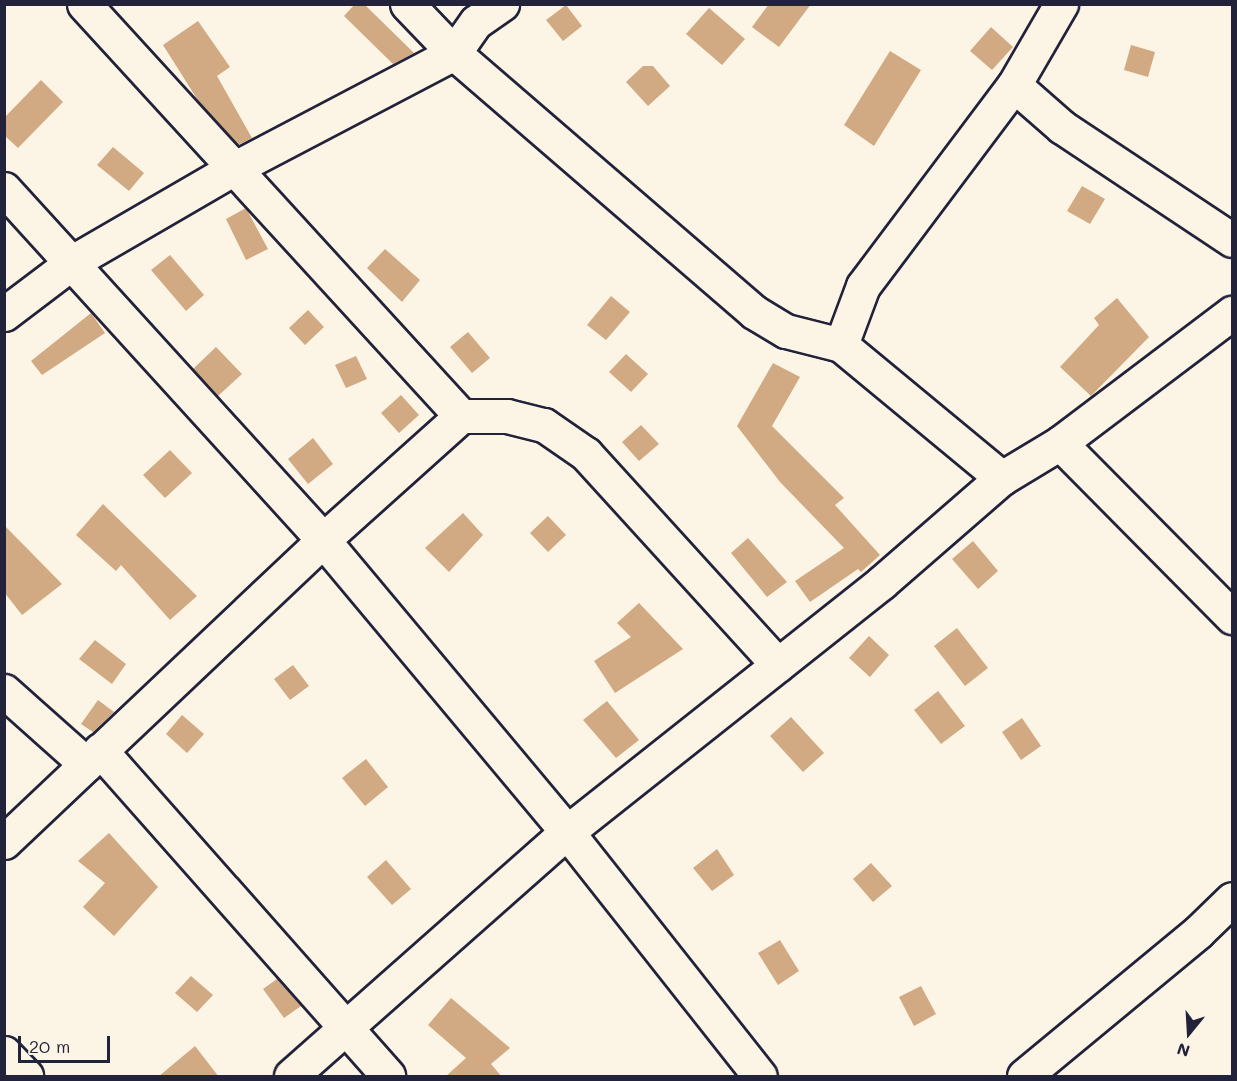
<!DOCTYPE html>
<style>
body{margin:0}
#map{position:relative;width:1237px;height:1081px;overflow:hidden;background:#fcf5e5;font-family:Mali,sans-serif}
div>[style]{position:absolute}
.building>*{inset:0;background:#d1a983}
.roads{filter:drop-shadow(2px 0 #22223b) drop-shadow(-2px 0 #22223b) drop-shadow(0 2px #22223b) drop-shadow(0 -2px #22223b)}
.street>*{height:33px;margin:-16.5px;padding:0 16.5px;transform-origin:16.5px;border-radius:16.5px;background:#fcf5e5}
span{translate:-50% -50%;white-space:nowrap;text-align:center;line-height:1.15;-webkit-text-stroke:4.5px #fcf5e5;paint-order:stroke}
.frame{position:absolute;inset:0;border:6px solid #22223b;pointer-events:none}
.north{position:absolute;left:1159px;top:1003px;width:60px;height:60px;-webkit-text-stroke:4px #fcf5e5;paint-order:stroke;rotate:198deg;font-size:16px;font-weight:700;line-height:24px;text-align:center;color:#22223b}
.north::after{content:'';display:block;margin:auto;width:21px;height:27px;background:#22223b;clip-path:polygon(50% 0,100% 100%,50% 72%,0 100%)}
.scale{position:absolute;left:18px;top:1036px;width:92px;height:27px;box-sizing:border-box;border:3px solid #22223b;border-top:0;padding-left:8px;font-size:18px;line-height:21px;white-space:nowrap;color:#22223b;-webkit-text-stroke:4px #fcf5e5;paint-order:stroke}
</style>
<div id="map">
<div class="building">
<div style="clip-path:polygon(355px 4px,364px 4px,414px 53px,393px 64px,344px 16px)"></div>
<div style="clip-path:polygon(769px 4px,811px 4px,779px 47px,752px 27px)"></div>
<div style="clip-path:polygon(566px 5px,582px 26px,563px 41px,546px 20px)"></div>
<div style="clip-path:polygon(709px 8px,745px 39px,722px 65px,686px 34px)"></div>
<div style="clip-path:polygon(198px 21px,230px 67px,217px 76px,252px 138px,238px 145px,199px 102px,163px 45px)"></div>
<div style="clip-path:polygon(991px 27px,1013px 47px,992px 70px,970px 51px)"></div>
<div style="clip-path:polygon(1131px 45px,1155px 52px,1148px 77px,1124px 70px)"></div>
<div style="clip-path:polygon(890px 51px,921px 70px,874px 146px,844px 125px)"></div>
<div style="clip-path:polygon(643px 66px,653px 66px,670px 86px,648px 106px,626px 82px)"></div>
<div style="clip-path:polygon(41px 80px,63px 102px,18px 148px,4px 135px,4px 118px)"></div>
<div style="clip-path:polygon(113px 147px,144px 173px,129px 191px,97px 165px)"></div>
<div style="clip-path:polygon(1082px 186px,1105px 199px,1090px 224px,1067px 211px)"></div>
<div style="clip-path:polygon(246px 208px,268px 249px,246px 260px,226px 219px)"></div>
<div style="clip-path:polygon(385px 249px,420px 280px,402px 302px,367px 268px)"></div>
<div style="clip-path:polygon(170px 255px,204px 295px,186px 311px,151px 270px)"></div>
<div style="clip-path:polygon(611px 296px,630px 312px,606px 340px,587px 325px)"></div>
<div style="clip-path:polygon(1117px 298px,1149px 337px,1091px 396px,1060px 367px,1099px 325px,1094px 318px)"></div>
<div style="clip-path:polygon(308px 310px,324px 327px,305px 345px,289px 328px)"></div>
<div style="clip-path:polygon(91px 313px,105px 333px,42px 375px,31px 361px)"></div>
<div style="clip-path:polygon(468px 332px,490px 358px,472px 373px,450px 347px)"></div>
<div style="clip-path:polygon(216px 347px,242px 374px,218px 396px,193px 369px)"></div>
<div style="clip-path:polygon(626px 354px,648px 374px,631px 392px,609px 372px)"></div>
<div style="clip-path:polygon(356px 356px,367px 379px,346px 388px,335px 365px)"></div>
<div style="clip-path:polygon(773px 363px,800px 377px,772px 426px,844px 498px,835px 505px,880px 555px,861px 572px,858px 569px,810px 602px,795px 581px,844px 548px,780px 482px,737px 426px)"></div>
<div style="clip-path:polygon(401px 395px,419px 415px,399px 433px,381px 413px)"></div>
<div style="clip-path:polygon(641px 425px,659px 444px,639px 461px,622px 442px)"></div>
<div style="clip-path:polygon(313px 438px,333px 464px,308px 484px,288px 459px)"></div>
<div style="clip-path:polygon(170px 450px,192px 473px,165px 498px,143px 475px)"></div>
<div style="clip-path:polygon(103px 504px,197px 596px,170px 620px,121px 565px,116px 571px,76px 535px)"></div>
<div style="clip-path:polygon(463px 513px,483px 535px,449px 572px,425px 548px)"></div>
<div style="clip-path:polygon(548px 516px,566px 535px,548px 552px,530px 533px)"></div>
<div style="clip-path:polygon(4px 525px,62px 584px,22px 615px,4px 592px)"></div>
<div style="clip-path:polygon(748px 538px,787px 582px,767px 597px,731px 553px)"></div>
<div style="clip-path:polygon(973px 541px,998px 571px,978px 589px,952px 559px)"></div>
<div style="clip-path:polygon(639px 603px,683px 649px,615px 693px,594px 661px,631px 637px,617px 623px)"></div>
<div style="clip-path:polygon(957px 628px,988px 668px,965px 686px,934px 646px)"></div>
<div style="clip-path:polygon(869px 636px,889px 655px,870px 677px,849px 658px)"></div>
<div style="clip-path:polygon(95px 640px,126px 664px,112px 684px,79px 659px)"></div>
<div style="clip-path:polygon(293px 665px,309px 686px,290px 700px,274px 679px)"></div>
<div style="clip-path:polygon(938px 691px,965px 726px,941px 744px,914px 710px)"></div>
<div style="clip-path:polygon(98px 700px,114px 712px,93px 732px,81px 724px)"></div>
<div style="clip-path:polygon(607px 701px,639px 740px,616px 758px,583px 720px)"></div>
<div style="clip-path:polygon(182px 715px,204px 734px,187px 753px,166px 734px)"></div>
<div style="clip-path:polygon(791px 717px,824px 753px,803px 772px,770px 736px)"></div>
<div style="clip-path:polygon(1022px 718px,1041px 746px,1021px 760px,1002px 732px)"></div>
<div style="clip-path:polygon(366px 759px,388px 787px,365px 806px,342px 778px)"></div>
<div style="clip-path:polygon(109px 833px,158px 887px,114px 936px,83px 907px,105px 883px,78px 861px)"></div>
<div style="clip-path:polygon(717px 849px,734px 875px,712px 891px,693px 868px)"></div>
<div style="clip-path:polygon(386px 860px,411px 889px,392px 905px,367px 877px)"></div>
<div style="clip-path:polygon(871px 863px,892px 886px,873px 902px,853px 879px)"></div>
<div style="clip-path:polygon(780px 940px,799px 971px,778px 985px,758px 953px)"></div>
<div style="clip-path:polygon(191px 976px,213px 995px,197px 1012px,175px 993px)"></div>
<div style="clip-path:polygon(277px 979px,301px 1006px,284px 1018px,263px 989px)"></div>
<div style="clip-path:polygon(921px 986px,936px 1014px,914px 1026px,899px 997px)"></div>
<div style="clip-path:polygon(451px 998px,510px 1048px,491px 1064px,502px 1077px,445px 1077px,466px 1058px,428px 1025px)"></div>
<div style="clip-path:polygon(195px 1046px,219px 1077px,158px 1077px)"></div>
</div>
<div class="roads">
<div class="street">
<div style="left:84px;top:4px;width:558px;rotate:47.54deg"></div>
<div style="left:407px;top:4px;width:68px;rotate:46.2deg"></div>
<div style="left:454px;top:53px;width:396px;rotate:40.8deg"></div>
<div style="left:754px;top:312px;width:37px;rotate:31deg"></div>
<div style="left:786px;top:331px;width:57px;rotate:14.3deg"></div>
<div style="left:841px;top:345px;width:209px;rotate:39.6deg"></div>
<div style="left:1014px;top:85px;width:64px;rotate:41.2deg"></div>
<div style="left:1062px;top:127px;width:204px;rotate:33.6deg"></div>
<div style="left:4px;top:189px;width:474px;rotate:47.7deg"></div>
<div style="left:323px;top:540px;width:381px;rotate:50.1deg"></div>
<div style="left:567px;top:832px;width:311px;rotate:51.7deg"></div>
<div style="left:4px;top:314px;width:88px;rotate:-37.1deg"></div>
<div style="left:74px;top:261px;width:184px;rotate:-30.1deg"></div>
<div style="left:233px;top:169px;width:250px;rotate:-27.7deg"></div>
<div style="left:454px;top:53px;width:38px;rotate:-55deg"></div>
<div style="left:476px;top:22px;width:32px;rotate:-35deg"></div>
<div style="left:841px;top:345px;width:63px;rotate:-69.6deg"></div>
<div style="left:863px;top:286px;width:251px;rotate:-53.1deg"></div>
<div style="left:1014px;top:85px;width:94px;rotate:-59.9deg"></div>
<div style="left:1060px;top:443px;width:245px;rotate:45.3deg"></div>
<div style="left:4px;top:691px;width:110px;rotate:41.7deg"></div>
<div style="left:100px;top:750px;width:435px;rotate:48.5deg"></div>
<div style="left:4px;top:842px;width:439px;rotate:-43.4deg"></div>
<div style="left:323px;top:540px;width:186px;rotate:-41.9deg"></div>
<div style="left:461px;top:416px;width:46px"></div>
<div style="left:507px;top:416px;width:38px;rotate:14deg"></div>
<div style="left:544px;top:425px;width:51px;rotate:34.6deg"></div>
<div style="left:586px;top:454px;width:285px;rotate:47.7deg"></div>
<div style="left:4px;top:1053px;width:32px;rotate:46deg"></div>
<div style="left:291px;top:1076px;width:368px;rotate:-41.5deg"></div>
<div style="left:567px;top:832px;width:401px;rotate:-38.4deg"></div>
<div style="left:881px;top:583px;width:160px;rotate:-41deg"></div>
<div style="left:1002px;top:478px;width:68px;rotate:-31.1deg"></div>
<div style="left:1060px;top:443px;width:216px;rotate:-37.1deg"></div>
<div style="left:1024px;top:1076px;width:226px;rotate:-39.6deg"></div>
<div style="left:1198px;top:932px;width:47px;rotate:-44.1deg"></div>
</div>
</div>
<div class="frame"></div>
<div class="north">N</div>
<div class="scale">20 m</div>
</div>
